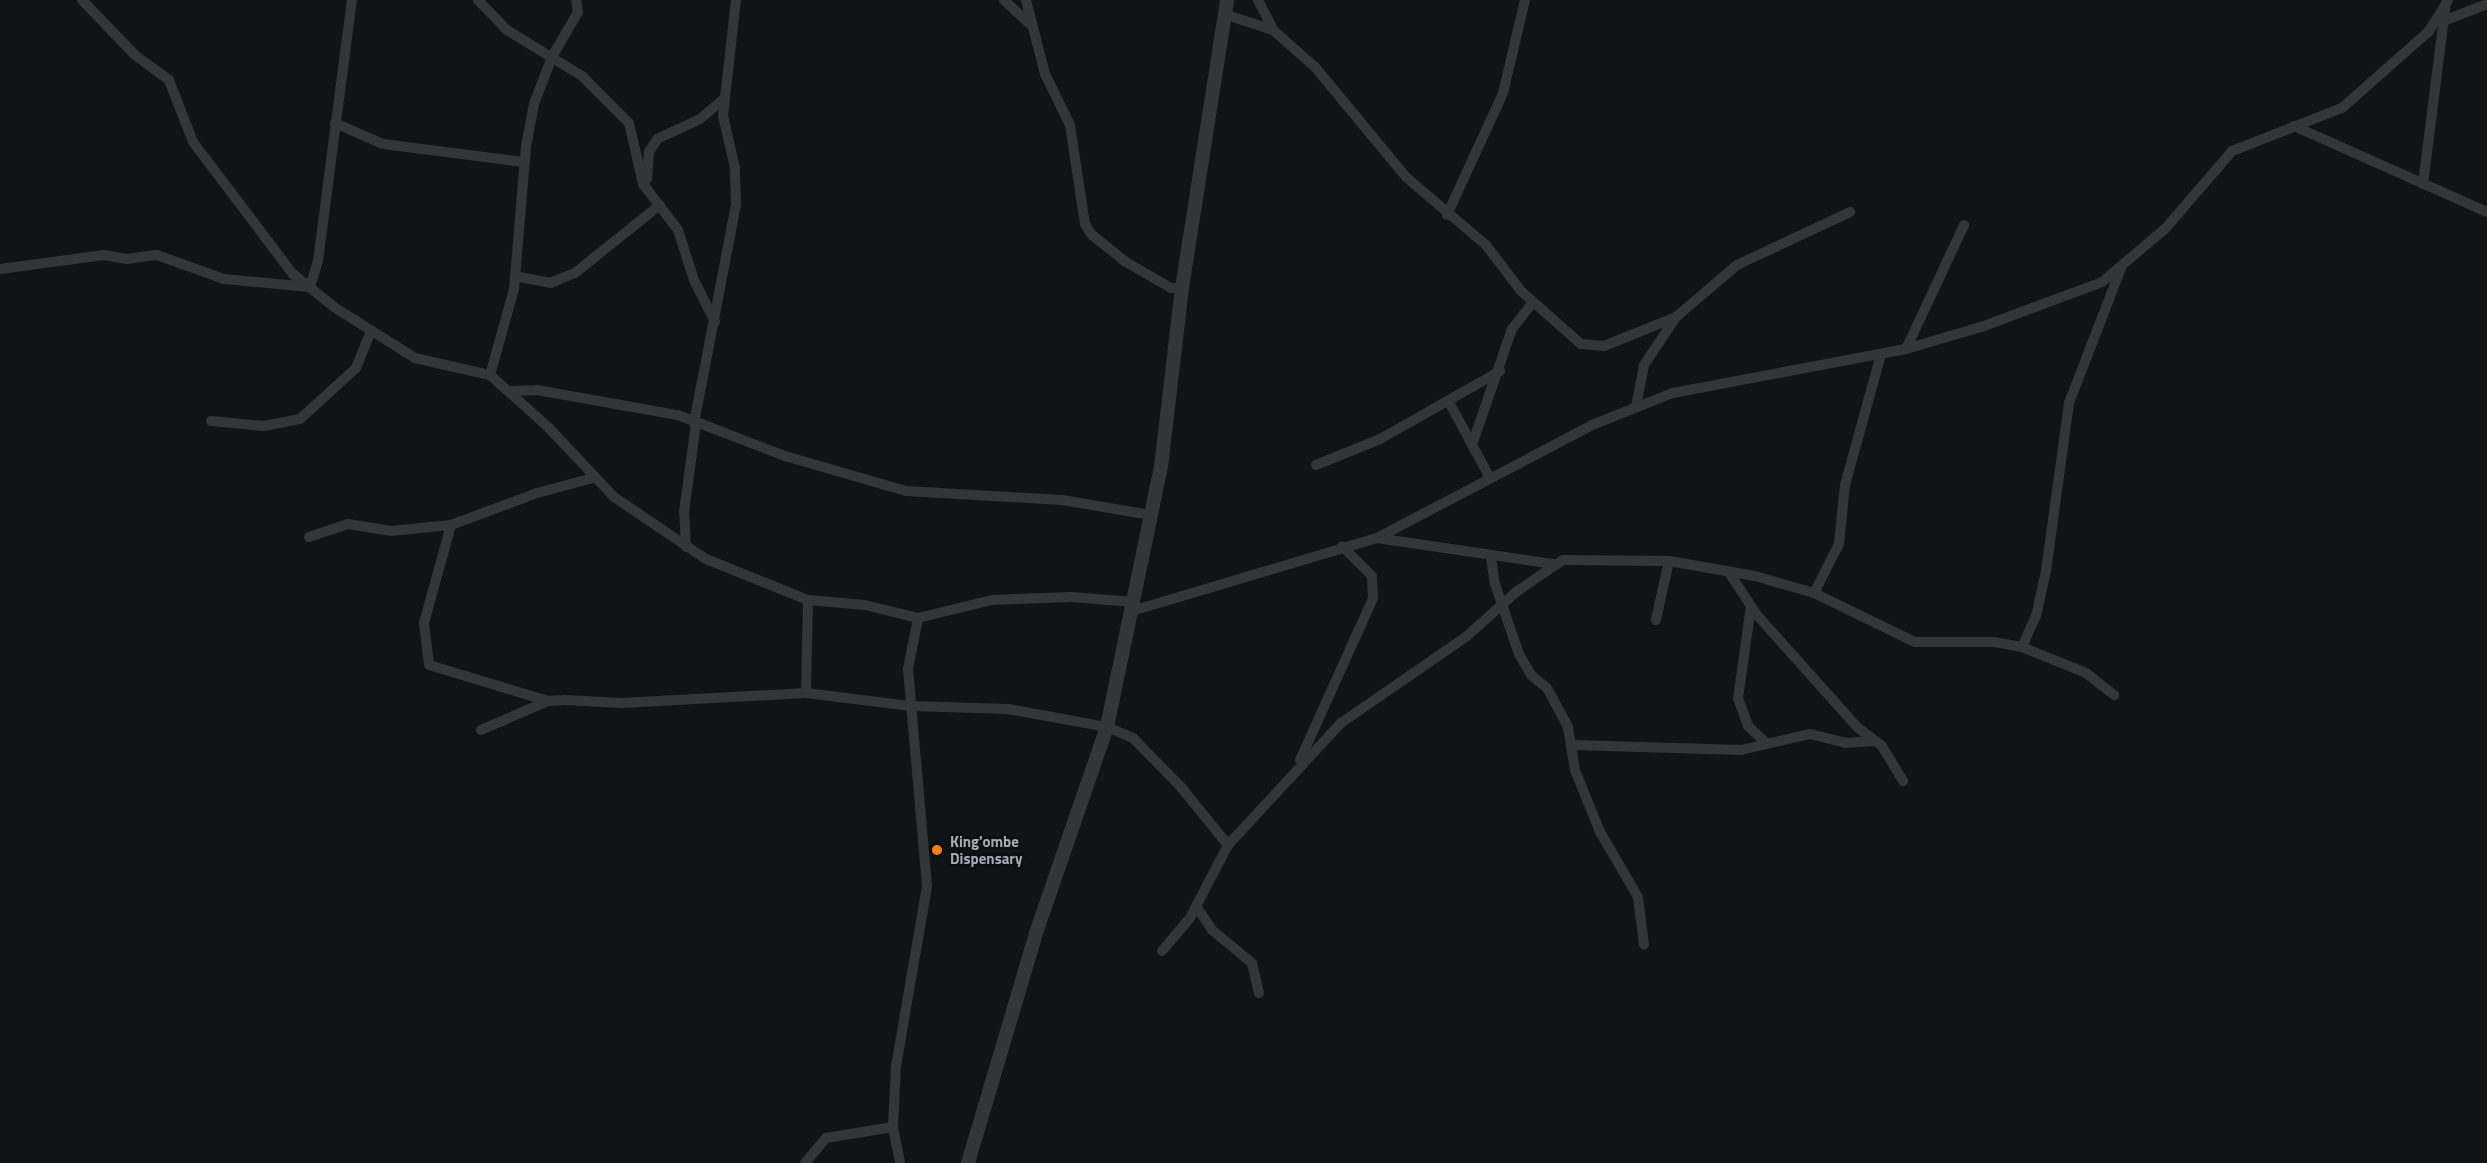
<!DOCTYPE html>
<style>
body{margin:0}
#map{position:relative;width:2487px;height:1163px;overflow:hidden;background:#121314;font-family:"Titillium Web",sans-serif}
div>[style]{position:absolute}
.minor>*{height:10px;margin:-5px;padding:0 5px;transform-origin:5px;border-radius:5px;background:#333539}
.tertiary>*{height:14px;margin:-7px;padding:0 7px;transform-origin:7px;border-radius:7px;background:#333539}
.dots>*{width:16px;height:16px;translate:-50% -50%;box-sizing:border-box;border:3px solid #0d0e0f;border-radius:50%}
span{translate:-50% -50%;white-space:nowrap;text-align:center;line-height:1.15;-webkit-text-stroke:5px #0d0e0f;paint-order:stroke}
.poi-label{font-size:15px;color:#a2adb6;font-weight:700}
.left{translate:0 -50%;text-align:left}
</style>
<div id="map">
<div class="minor">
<div style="left:82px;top:0;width:76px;rotate:46.1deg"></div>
<div style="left:135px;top:55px;width:42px;rotate:36.3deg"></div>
<div style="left:169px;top:80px;width:66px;rotate:68.8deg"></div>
<div style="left:193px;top:142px;width:166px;rotate:52.9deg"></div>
<div style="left:293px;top:274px;width:53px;rotate:38.8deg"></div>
<div style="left:334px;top:307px;width:96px;rotate:32.2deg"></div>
<div style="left:415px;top:358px;width:77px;rotate:12.8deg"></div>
<div style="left:490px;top:375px;width:79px;rotate:41.9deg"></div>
<div style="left:549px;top:428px;width:95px;rotate:46.7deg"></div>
<div style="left:614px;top:497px;width:111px;rotate:34deg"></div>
<div style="left:706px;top:559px;width:110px;rotate:21.9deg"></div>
<div style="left:808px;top:600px;width:57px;rotate:5deg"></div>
<div style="left:865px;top:605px;width:55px;rotate:13.8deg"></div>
<div style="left:918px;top:618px;width:76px;rotate:-13.7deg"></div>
<div style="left:992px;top:600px;width:79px;rotate:-2.2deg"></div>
<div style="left:1071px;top:597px;width:63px;rotate:4.5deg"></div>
<div style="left:478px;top:0;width:42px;rotate:46deg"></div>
<div style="left:507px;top:30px;width:88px;rotate:31.5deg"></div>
<div style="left:582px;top:76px;width:66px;rotate:45deg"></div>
<div style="left:629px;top:123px;width:63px;rotate:77.1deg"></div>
<div style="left:643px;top:184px;width:58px;rotate:52.7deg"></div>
<div style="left:678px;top:230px;width:52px;rotate:72.3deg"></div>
<div style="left:694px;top:280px;width:47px;rotate:63.4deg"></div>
<div style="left:1004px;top:0;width:35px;rotate:43deg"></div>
<div style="left:1026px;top:0;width:76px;rotate:75.6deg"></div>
<div style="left:1045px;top:74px;width:57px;rotate:63.9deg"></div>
<div style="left:1070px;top:125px;width:100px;rotate:81.4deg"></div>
<div style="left:1085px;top:224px;width:13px;rotate:58deg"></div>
<div style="left:1092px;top:235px;width:43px;rotate:38.5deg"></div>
<div style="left:1126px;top:262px;width:52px;rotate:30deg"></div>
<div style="left:1171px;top:288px;width:11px"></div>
<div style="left:1258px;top:0;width:34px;rotate:63deg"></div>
<div style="left:1224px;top:14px;width:52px;rotate:18.1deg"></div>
<div style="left:1273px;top:30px;width:56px;rotate:41.4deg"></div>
<div style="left:1315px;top:67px;width:143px;rotate:50.4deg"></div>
<div style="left:1406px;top:177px;width:105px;rotate:40.4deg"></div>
<div style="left:1486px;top:245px;width:58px;rotate:52.7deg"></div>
<div style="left:1521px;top:291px;width:80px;rotate:41.5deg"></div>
<div style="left:1581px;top:344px;width:23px;rotate:5deg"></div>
<div style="left:1604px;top:346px;width:78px;rotate:-21.9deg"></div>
<div style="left:2446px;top:20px;width:44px;rotate:-21.3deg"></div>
<div style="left:335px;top:123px;width:52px;rotate:23.6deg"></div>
<div style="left:383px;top:144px;width:142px;rotate:7.3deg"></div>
<div style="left:2294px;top:126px;width:211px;rotate:24deg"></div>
<div style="left:647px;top:179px;width:27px;rotate:-86deg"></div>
<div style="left:649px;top:152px;width:15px;rotate:-58deg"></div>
<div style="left:657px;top:139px;width:47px;rotate:-24.9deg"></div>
<div style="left:700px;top:119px;width:30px;rotate:-40deg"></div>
<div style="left:2423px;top:184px;width:182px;rotate:-82.8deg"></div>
<div style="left:1447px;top:215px;width:134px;rotate:-65.3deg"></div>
<div style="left:1503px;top:93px;width:96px;rotate:-76.7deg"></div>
<div style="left:0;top:269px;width:105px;rotate:-7.7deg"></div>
<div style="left:104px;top:255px;width:23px;rotate:10deg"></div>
<div style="left:127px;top:259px;width:30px;rotate:-8deg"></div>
<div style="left:157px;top:255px;width:71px;rotate:19.7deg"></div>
<div style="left:224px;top:279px;width:86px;rotate:5.3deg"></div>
<div style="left:310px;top:287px;width:27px;rotate:-73deg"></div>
<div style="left:318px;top:261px;width:263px;rotate:-82.6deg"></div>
<div style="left:515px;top:276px;width:36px;rotate:11deg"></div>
<div style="left:550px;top:283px;width:27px;rotate:-22deg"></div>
<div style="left:575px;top:273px;width:109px;rotate:-38.7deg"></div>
<div style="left:1906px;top:349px;width:137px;rotate:-64.9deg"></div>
<div style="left:490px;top:375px;width:89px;rotate:-74.4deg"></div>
<div style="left:514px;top:289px;width:144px;rotate:-85.2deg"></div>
<div style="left:526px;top:146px;width:43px;rotate:-79.2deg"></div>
<div style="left:534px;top:104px;width:50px;rotate:-69deg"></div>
<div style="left:552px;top:57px;width:52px;rotate:-60deg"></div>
<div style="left:578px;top:12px;width:12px;rotate:-99deg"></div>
<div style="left:512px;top:391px;width:25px;rotate:-2deg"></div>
<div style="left:537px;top:390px;width:143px;rotate:10.1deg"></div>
<div style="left:678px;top:415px;width:115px;rotate:21deg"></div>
<div style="left:785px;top:456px;width:126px;rotate:16.1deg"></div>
<div style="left:906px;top:491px;width:156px;rotate:3.3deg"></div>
<div style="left:1062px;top:500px;width:90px;rotate:9.6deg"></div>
<div style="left:1449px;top:402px;width:86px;rotate:61.7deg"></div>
<div style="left:1636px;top:407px;width:43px;rotate:-79.2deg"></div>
<div style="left:1644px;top:365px;width:58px;rotate:-56.3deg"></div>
<div style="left:1676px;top:317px;width:80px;rotate:-40.4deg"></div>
<div style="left:1737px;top:265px;width:125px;rotate:-25.1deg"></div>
<div style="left:211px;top:421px;width:53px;rotate:5.4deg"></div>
<div style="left:264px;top:426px;width:37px;rotate:-11deg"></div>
<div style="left:300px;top:419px;width:76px;rotate:-42.3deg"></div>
<div style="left:356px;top:368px;width:40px;rotate:-68deg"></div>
<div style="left:694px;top:423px;width:223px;rotate:-79.1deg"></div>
<div style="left:736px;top:204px;width:36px;rotate:-92deg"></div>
<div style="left:735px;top:168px;width:53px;rotate:-103deg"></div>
<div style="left:723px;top:116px;width:117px;rotate:-83.6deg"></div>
<div style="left:1472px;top:445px;width:123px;rotate:-71deg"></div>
<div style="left:1512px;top:329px;width:34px;rotate:-52deg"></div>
<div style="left:1316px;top:465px;width:69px;rotate:-22.1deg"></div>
<div style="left:1380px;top:439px;width:138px;rotate:-29.5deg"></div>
<div style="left:451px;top:525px;width:102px;rotate:105.4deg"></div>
<div style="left:424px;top:623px;width:42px;rotate:83.2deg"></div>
<div style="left:429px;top:665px;width:124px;rotate:16.8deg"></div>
<div style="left:309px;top:537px;width:41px;rotate:-18.4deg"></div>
<div style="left:348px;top:524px;width:44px;rotate:9.2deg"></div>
<div style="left:391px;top:531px;width:60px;rotate:-5.7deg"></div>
<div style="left:451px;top:525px;width:92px;rotate:-20.4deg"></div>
<div style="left:537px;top:493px;width:58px;rotate:-15deg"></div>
<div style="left:1377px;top:538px;width:179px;rotate:8.4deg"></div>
<div style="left:686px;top:547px;width:35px;rotate:-93deg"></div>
<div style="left:684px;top:512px;width:90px;rotate:-82.3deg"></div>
<div style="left:1491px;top:557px;width:27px;rotate:82deg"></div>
<div style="left:1495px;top:584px;width:74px;rotate:71.1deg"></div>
<div style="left:1519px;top:654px;width:24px;rotate:60deg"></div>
<div style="left:1531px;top:675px;width:21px;rotate:39deg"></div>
<div style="left:1547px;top:688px;width:44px;rotate:61.7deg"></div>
<div style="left:1568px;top:727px;width:44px;rotate:80.8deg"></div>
<div style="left:1575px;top:770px;width:67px;rotate:68deg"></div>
<div style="left:1600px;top:832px;width:75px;rotate:59.7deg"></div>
<div style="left:1638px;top:897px;width:48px;rotate:82.9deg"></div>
<div style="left:1728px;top:571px;width:53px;rotate:56.6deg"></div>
<div style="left:1757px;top:615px;width:150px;rotate:48.2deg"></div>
<div style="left:1857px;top:727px;width:31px;rotate:37deg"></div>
<div style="left:1882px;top:746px;width:41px;rotate:59deg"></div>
<div style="left:1814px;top:593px;width:55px;rotate:-63deg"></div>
<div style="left:1839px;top:544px;width:59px;rotate:-84.2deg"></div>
<div style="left:1845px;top:485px;width:136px;rotate:-74.6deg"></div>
<div style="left:1751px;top:606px;width:93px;rotate:98deg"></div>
<div style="left:1738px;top:698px;width:30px;rotate:70deg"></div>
<div style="left:1748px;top:726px;width:25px;rotate:43deg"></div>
<div style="left:1132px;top:611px;width:256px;rotate:-16.6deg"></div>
<div style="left:1377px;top:538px;width:243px;rotate:-27.7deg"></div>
<div style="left:1592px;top:425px;width:87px;rotate:-21.6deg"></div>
<div style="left:1673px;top:393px;width:237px;rotate:-10.7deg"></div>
<div style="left:1906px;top:349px;width:81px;rotate:-16.4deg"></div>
<div style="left:1984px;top:326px;width:126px;rotate:-20.4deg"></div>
<div style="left:2102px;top:282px;width:82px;rotate:-40.1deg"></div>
<div style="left:2165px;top:229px;width:103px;rotate:-49.3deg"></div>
<div style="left:2232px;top:151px;width:118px;rotate:-21.4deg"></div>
<div style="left:2342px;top:108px;width:116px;rotate:-41.5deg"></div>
<div style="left:2429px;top:31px;width:36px;rotate:-58deg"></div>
<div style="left:1656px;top:620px;width:60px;rotate:-77.6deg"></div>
<div style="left:2022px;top:647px;width:34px;rotate:-66deg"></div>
<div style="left:2036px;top:616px;width:46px;rotate:-77.5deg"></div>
<div style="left:2046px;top:571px;width:170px;rotate:-82.2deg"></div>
<div style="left:2069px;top:403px;width:145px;rotate:-68.9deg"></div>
<div style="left:806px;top:693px;width:93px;rotate:-88.8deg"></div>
<div style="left:481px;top:730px;width:73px;rotate:-23.4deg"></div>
<div style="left:548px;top:701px;width:17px;rotate:-3deg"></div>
<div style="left:565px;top:700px;width:57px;rotate:3deg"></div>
<div style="left:622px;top:703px;width:184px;rotate:-3.1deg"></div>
<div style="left:806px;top:693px;width:106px;rotate:7.1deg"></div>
<div style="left:911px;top:706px;width:97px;rotate:1.8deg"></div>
<div style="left:1008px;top:709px;width:101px;rotate:10.3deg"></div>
<div style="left:1107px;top:727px;width:28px;rotate:23deg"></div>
<div style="left:1133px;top:738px;width:69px;rotate:45.6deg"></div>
<div style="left:1181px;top:787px;width:75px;rotate:51deg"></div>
<div style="left:1573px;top:745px;width:168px;rotate:1.7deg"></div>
<div style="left:1741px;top:750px;width:71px;rotate:-13.1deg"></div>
<div style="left:1810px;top:734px;width:36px;rotate:14deg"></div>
<div style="left:1845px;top:743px;width:30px;rotate:-4deg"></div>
<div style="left:1300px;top:760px;width:178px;rotate:-65.7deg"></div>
<div style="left:1373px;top:598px;width:22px;rotate:-93deg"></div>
<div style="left:1372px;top:576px;width:42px;rotate:-135deg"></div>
<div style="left:1196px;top:906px;width:29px;rotate:56deg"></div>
<div style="left:1212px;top:930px;width:52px;rotate:39.5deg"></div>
<div style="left:1252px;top:963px;width:31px;rotate:77deg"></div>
<div style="left:1162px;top:951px;width:43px;rotate:-49.7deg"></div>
<div style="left:1190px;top:918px;width:82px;rotate:-62.5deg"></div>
<div style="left:1228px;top:845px;width:166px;rotate:-47.2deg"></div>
<div style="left:1341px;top:723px;width:153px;rotate:-34.6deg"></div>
<div style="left:1467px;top:636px;width:66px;rotate:-41.9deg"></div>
<div style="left:1516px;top:592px;width:57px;rotate:-34.2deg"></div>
<div style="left:1563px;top:560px;width:106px;rotate:0.5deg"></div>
<div style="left:1669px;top:561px;width:87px;rotate:9.9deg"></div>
<div style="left:1755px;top:576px;width:61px;rotate:16.1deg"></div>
<div style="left:1814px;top:593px;width:112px;rotate:25.9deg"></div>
<div style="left:1915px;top:642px;width:79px"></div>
<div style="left:1994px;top:642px;width:28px;rotate:10deg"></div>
<div style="left:2022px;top:647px;width:69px;rotate:22.1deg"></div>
<div style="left:2086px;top:673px;width:36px;rotate:38deg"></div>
<div style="left:805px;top:1163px;width:33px;rotate:-50deg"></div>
<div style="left:826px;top:1138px;width:68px;rotate:-9.3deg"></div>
<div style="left:900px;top:1163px;width:37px;rotate:-101deg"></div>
<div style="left:893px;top:1127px;width:61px;rotate:-87.2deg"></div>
<div style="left:896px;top:1066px;width:183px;rotate:-80.2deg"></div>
<div style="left:927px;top:886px;width:218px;rotate:-95deg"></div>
<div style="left:908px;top:669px;width:52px;rotate:-78.9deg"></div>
</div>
<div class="tertiary">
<div style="left:968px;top:1163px;width:240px;rotate:-73.5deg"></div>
<div style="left:1036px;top:933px;width:218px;rotate:-71deg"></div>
<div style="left:1107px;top:727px;width:266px;rotate:-78.3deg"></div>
<div style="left:1161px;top:467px;width:180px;rotate:-83.3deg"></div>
<div style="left:1182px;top:288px;width:291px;rotate:-81.1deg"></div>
</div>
<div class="dots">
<div style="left:937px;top:850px;background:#ff7f1f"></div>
</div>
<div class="poi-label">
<span class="left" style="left:950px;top:850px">King'ombe<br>Dispensary</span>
</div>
</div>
